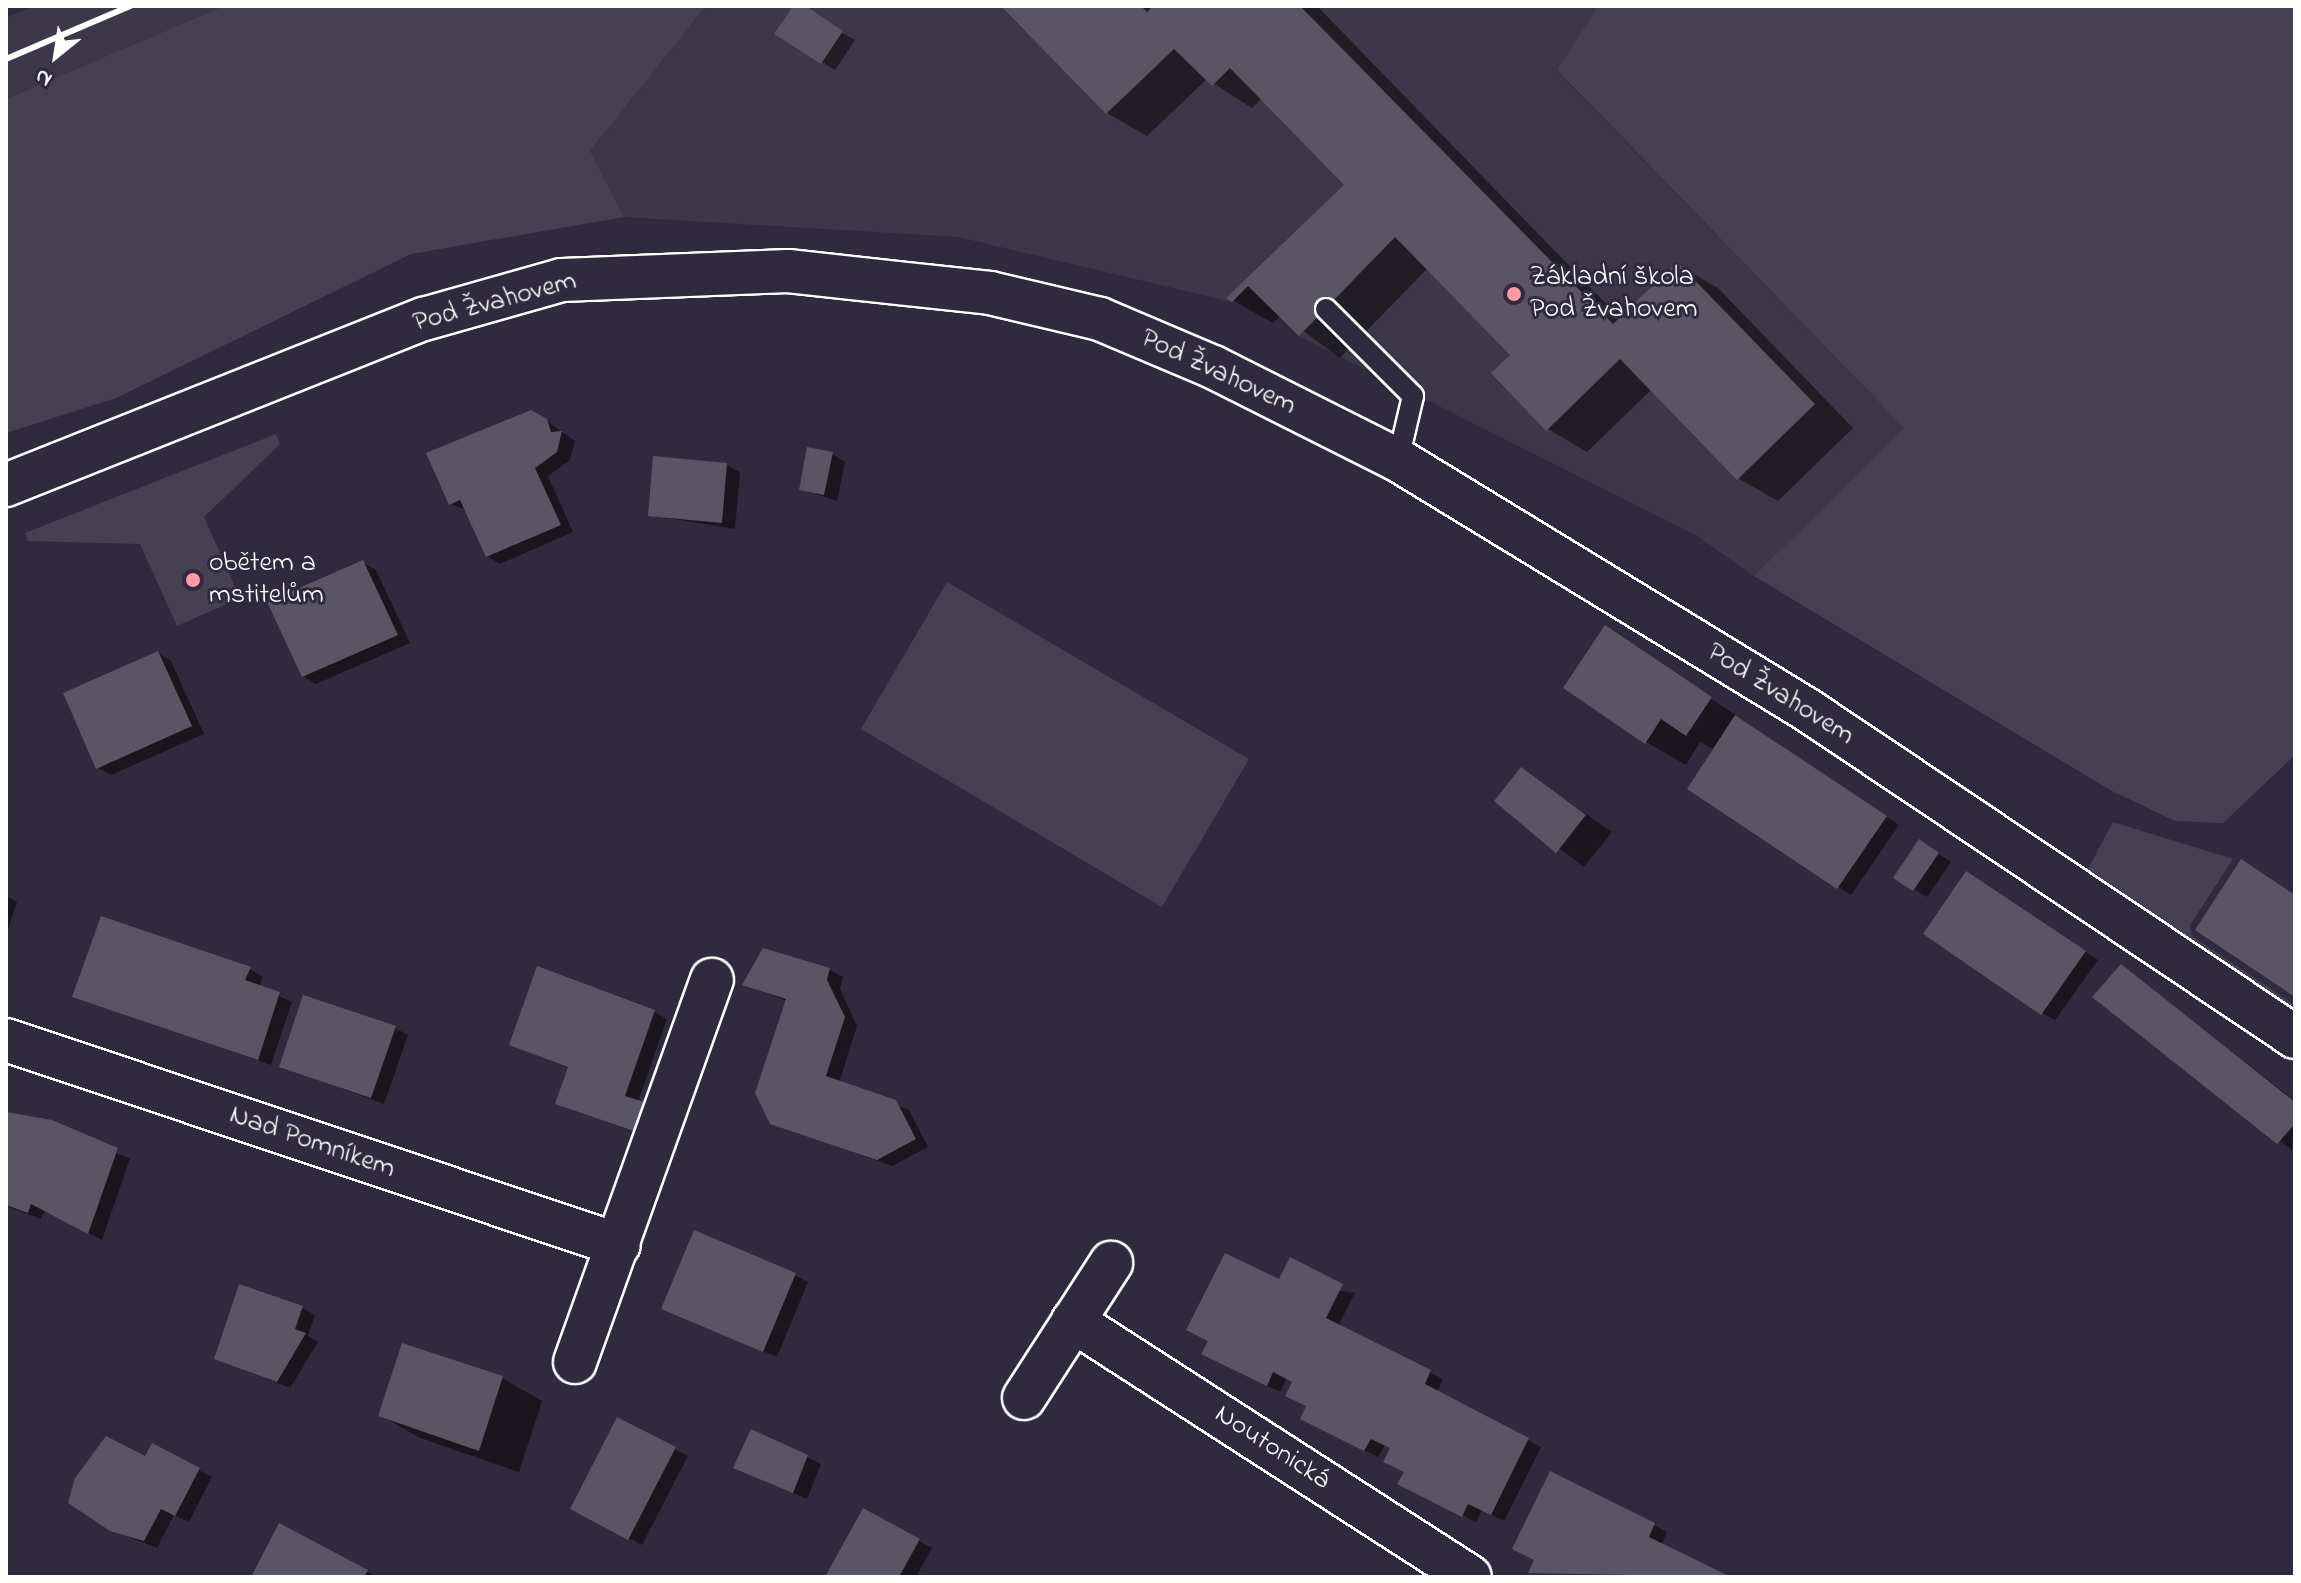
<!DOCTYPE html>
<meta charset="utf-8">
<style>
body{margin:0}
#map{position:relative;width:2301px;height:1583px;overflow:hidden;background:#2f2a3d;font-family:"Indie Flower",sans-serif}
div>[style]{position:absolute}
.built>*{inset:0;background:#3c3749}
.green>*{inset:0;background:#464152}
.shadow>*{inset:0;background:#0007}
.building>*{inset:0;background:#595564}
.roads{filter:drop-shadow(2px 0 #fff) drop-shadow(-2px 0 #fff) drop-shadow(0 2px #fff) drop-shadow(0 -2px #fff)}
.lane>*{height:20px;margin:-10px;padding:0 10px;transform-origin:10px;border-radius:10px;background:#2f2a3d}
.street>*{height:42px;margin:-21px;padding:0 21px;transform-origin:21px;border-radius:21px;background:#2f2a3d}
.rail>*{height:6px;margin:-3px;padding:0 3px;transform-origin:3px;border-radius:3px;background:#fff}
.dots>*{width:22px;height:22px;translate:-50% -50%;box-sizing:border-box;border:4px solid #2f2a3d;border-radius:50%}
span{translate:-50% -50%;white-space:nowrap;text-align:center;line-height:1.15;-webkit-text-stroke:6px #2f2a3d;paint-order:stroke}
.poi-label{font-size:28px;color:#fff}
.left{translate:0 -50%;text-align:left}
.street-label{font-size:28px;color:#fff}
.frame{position:absolute;inset:0;border:8px solid #fff;pointer-events:none}
.north{position:absolute;left:16px;top:16px;width:80px;height:80px;-webkit-text-stroke:6px #2f2a3d;paint-order:stroke;rotate:210deg;font-size:22px;font-weight:700;line-height:32px;text-align:center;color:#fff}
.north::after{content:'';display:block;margin:auto;width:28px;height:36px;background:#fff;clip-path:polygon(50% 0,100% 100%,50% 72%,0 100%)}
</style>
<div id="map">
<div class="built">
<div style="clip-path:polygon(34px 6px,224px 6px,6px 99px,6px 18px)"></div>
<div style="clip-path:polygon(706px 6px,1598px 6px,1557px 71px,1904px 428px,1754px 576px,1696px 535px,1299px 336px,1249px 286px,1232px 302px,958px 237px,624px 217px,590px 151px)"></div>
</div>
<div class="green">
<div style="clip-path:polygon(224px 6px,706px 6px,590px 151px,624px 217px,411px 254px,116px 398px,6px 433px,6px 99px)"></div>
<div style="clip-path:polygon(1598px 6px,2295px 6px,2295px 755px,2223px 823px,2175px 821px,2112px 791px,1754px 576px,1904px 428px,1557px 70px)"></div>
<div style="clip-path:polygon(276px 434px,280px 444px,204px 517px,240px 598px,177px 626px,140px 544px,28px 541px,25px 533px)"></div>
<div style="clip-path:polygon(947px 582px,1249px 759px,1162px 907px,861px 729px)"></div>
<div style="clip-path:polygon(2113px 822px,2233px 859px,2190px 925px,2192px 936px,2295px 1005px,2295px 1017px,2079px 886px)"></div>
</div>
<div class="shadow">
<div style="clip-path:polygon(795px 6px,855px 40px,835px 70px,822px 62px)"></div>
<div style="clip-path:polygon(1004px 6px,1317px 6px,1621px 319px,1678px 265px,1718px 288px,1853px 428px,1778px 501px,1738px 478px,1652px 389px,1587px 452px,1548px 429px,1494px 373px,1513px 355px,1428px 268px,1340px 358px,1281px 315px,1273px 323px,1229px 298px,1347px 185px,1262px 98px,1252px 108px,1207px 79px,1147px 136px,1107px 113px)"></div>
<div style="clip-path:polygon(543px 418px,575px 441px,570px 460px,548px 476px,573px 532px,500px 564px,487px 556px,467px 510px,450px 504px)"></div>
<div style="clip-path:polygon(832px 454px,845px 462px,837px 501px,801px 489px)"></div>
<div style="clip-path:polygon(727px 465px,740px 472px,735px 529px,650px 515px)"></div>
<div style="clip-path:polygon(363px 563px,376px 570px,410px 643px,316px 684px,303px 676px)"></div>
<div style="clip-path:polygon(1606px 628px,1899px 825px,1851px 895px,1690px 788px,1715px 750px,1700px 742px,1686px 765px,1646px 742px)"></div>
<div style="clip-path:polygon(158px 653px,171px 661px,204px 734px,111px 775px,98px 768px)"></div>
<div style="clip-path:polygon(1522px 770px,1612px 832px,1584px 867px,1497px 801px)"></div>
<div style="clip-path:polygon(1933px 850px,1951px 862px,1927px 897px,1914px 889px)"></div>
<div style="clip-path:polygon(1980px 881px,2098px 960px,2055px 1020px,2042px 1013px)"></div>
<div style="clip-path:polygon(6px 896px,17px 902px,6px 935px)"></div>
<div style="clip-path:polygon(102px 919px,250px 969px,263px 977px,259px 987px,292px 1002px,271px 1065px,75px 996px)"></div>
<div style="clip-path:polygon(2121px 966px,2295px 1101px,2292px 1150px,2095px 997px)"></div>
<div style="clip-path:polygon(830px 970px,843px 977px,840px 989px,857px 1026px,839px 1083px,909px 1110px,928px 1147px,892px 1166px,772px 1123px,787px 1001px,745px 984px)"></div>
<div style="clip-path:polygon(654px 1012px,667px 1019px,638px 1102px,656px 1112px,647px 1136px,557px 1103px,570px 1068px,511px 1045px)"></div>
<div style="clip-path:polygon(395px 1028px,408px 1035px,384px 1104px,281px 1066px)"></div>
<div style="clip-path:polygon(6px 1119px,130px 1158px,102px 1240px,45px 1210px,41px 1219px,6px 1206px)"></div>
<div style="clip-path:polygon(795px 1275px,808px 1282px,777px 1357px,677px 1315px)"></div>
<div style="clip-path:polygon(1280px 1281px,1355px 1293px,1338px 1326px,1443px 1379px,1437px 1392px,1541px 1447px,1504px 1521px,1482px 1510px,1476px 1522px,1413px 1491px,1392px 1448px,1385px 1445px,1378px 1457px,1315px 1426px,1294px 1382px,1287px 1378px,1280px 1392px,1217px 1361px)"></div>
<div style="clip-path:polygon(302px 1308px,315px 1315px,308px 1336px,318px 1342px,290px 1388px,216px 1358px)"></div>
<div style="clip-path:polygon(502px 1378px,542px 1401px,519px 1472px,420px 1438px,380px 1415px)"></div>
<div style="clip-path:polygon(618px 1420px,688px 1456px,642px 1545px,586px 1516px)"></div>
<div style="clip-path:polygon(752px 1431px,821px 1464px,807px 1499px,736px 1468px)"></div>
<div style="clip-path:polygon(153px 1446px,212px 1477px,189px 1522px,174px 1515px,157px 1548px,111px 1530px)"></div>
<div style="clip-path:polygon(864px 1511px,932px 1548px,916px 1577px,828px 1577px)"></div>
<div style="clip-path:polygon(1654px 1525px,1667px 1532px,1661px 1546px,1726px 1577px,1530px 1572px)"></div>
<div style="clip-path:polygon(367px 1572px,376px 1577px,254px 1577px)"></div>
</div>
<div class="building">
<div style="clip-path:polygon(793px 6px,806px 6px,843px 31px,821px 64px,774px 34px)"></div>
<div style="clip-path:polygon(1001px 6px,1141px 6px,1147px 12px,1153px 6px,1300px 6px,1613px 324px,1677px 262px,1815px 404px,1737px 480px,1620px 359px,1546px 431px,1491px 373px,1510px 355px,1395px 237px,1299px 336px,1248px 286px,1232px 302px,1226px 298px,1344px 185px,1230px 68px,1212px 86px,1174px 49px,1106px 114px)"></div>
<div style="clip-path:polygon(531px 410px,547px 419px,551px 432px,562px 431px,557px 452px,535px 468px,561px 525px,486px 557px,460px 500px,449px 505px,426px 453px)"></div>
<div style="clip-path:polygon(807px 447px,833px 452px,824px 495px,799px 490px)"></div>
<div style="clip-path:polygon(653px 456px,727px 463px,722px 523px,648px 516px)"></div>
<div style="clip-path:polygon(363px 560px,398px 635px,302px 677px,267px 602px)"></div>
<div style="clip-path:polygon(1605px 625px,1712px 697px,1686px 736px,1661px 719px,1645px 744px,1563px 688px)"></div>
<div style="clip-path:polygon(158px 651px,192px 726px,96px 769px,63px 693px)"></div>
<div style="clip-path:polygon(1735px 715px,1887px 816px,1837px 889px,1687px 789px)"></div>
<div style="clip-path:polygon(1521px 767px,1586px 815px,1556px 853px,1494px 801px)"></div>
<div style="clip-path:polygon(1919px 839px,1939px 853px,1913px 891px,1893px 878px)"></div>
<div style="clip-path:polygon(2241px 859px,2295px 895px,2295px 997px,2195px 930px)"></div>
<div style="clip-path:polygon(1966px 871px,2086px 951px,2041px 1015px,1923px 934px)"></div>
<div style="clip-path:polygon(101px 916px,251px 967px,245px 980px,280px 992px,258px 1060px,72px 997px)"></div>
<div style="clip-path:polygon(763px 948px,830px 968px,827px 980px,845px 1017px,826px 1076px,896px 1100px,916px 1139px,877px 1160px,770px 1124px,755px 1093px,786px 999px,742px 985px)"></div>
<div style="clip-path:polygon(2121px 964px,2295px 1102px,2295px 1124px,2277px 1144px,2092px 997px)"></div>
<div style="clip-path:polygon(537px 966px,655px 1010px,625px 1096px,644px 1102px,634px 1131px,555px 1104px,568px 1067px,509px 1045px)"></div>
<div style="clip-path:polygon(303px 995px,396px 1026px,371px 1098px,279px 1067px)"></div>
<div style="clip-path:polygon(6px 1112px,52px 1120px,118px 1148px,88px 1234px,31px 1204px,28px 1213px,6px 1205px)"></div>
<div style="clip-path:polygon(694px 1230px,796px 1273px,763px 1352px,661px 1309px)"></div>
<div style="clip-path:polygon(1225px 1253px,1279px 1279px,1290px 1257px,1343px 1284px,1326px 1318px,1431px 1370px,1425px 1384px,1529px 1438px,1491px 1515px,1468px 1504px,1462px 1517px,1397px 1484px,1404px 1472px,1383px 1462px,1390px 1448px,1371px 1439px,1364px 1451px,1300px 1419px,1306px 1406px,1285px 1396px,1292px 1382px,1273px 1372px,1267px 1386px,1201px 1354px,1208px 1341px,1186px 1330px)"></div>
<div style="clip-path:polygon(239px 1284px,303px 1306px,295px 1329px,306px 1333px,277px 1382px,214px 1359px)"></div>
<div style="clip-path:polygon(402px 1343px,503px 1376px,479px 1451px,378px 1416px)"></div>
<div style="clip-path:polygon(617px 1417px,676px 1447px,628px 1540px,570px 1509px)"></div>
<div style="clip-path:polygon(751px 1429px,808px 1455px,793px 1493px,733px 1468px)"></div>
<div style="clip-path:polygon(106px 1436px,145px 1456px,152px 1443px,200px 1468px,175px 1516px,161px 1509px,144px 1541px,110px 1531px,68px 1503px,75px 1478px)"></div>
<div style="clip-path:polygon(1550px 1471px,1655px 1523px,1649px 1537px,1731px 1577px,1528px 1573px,1534px 1560px,1512px 1549px)"></div>
<div style="clip-path:polygon(863px 1508px,920px 1539px,899px 1577px,825px 1577px)"></div>
<div style="clip-path:polygon(279px 1523px,368px 1570px,364px 1577px,251px 1577px)"></div>
</div>
<div class="roads">
<div class="lane">
<div style="left:1326px;top:309px;width:123px;rotate:45deg"></div>
<div style="left:1413px;top:396px;width:66px;rotate:103.2deg"></div>
</div>
<div class="street">
<div style="left:6px;top:485px;width:450px;rotate:-21.7deg"></div>
<div style="left:424px;top:319px;width:143px;rotate:-15.8deg"></div>
<div style="left:562px;top:280px;width:226px;rotate:-2.3deg"></div>
<div style="left:788px;top:271px;width:203px;rotate:6.2deg"></div>
<div style="left:990px;top:293px;width:113px;rotate:13.3deg"></div>
<div style="left:1100px;top:319px;width:123px;rotate:23deg"></div>
<div style="left:1213px;top:367px;width:207px;rotate:26.7deg"></div>
<div style="left:1398px;top:460px;width:482px;rotate:31.4deg"></div>
<div style="left:1809px;top:711px;width:585px;rotate:33.85deg"></div>
<div style="left:6px;top:1040px;width:646px;rotate:18.49deg"></div>
<div style="left:1073px;top:1321px;width:472px;rotate:32.8deg"></div>
<div style="left:575px;top:1362px;width:406px;rotate:-70.3deg"></div>
<div style="left:1024px;top:1398px;width:161px;rotate:-57.2deg"></div>
</div>
</div>
<div class="rail">
<div style="left:6px;top:59px;width:135px;rotate:-23.1deg"></div>
</div>
<div class="dots">
<div style="left:1514px;top:294px;background:#ff9aa2"></div>
<div style="left:193px;top:580px;background:#ff9aa2"></div>
</div>
<div class="poi-label">
<span class="left" style="left:1530px;top:294px">Základní škola<br>Pod Žvahovem</span>
<span class="left" style="left:209px;top:580px">obětem a<br>mstitelům</span>
</div>
<div class="street-label">
<span style="left:495px;top:303px;rotate:-15deg">Pod Žvahovem</span>
<span style="left:1218px;top:373px;rotate:25deg">Pod Žvahovem</span>
<span style="left:1780px;top:695px;rotate:32deg">Pod Žvahovem</span>
<span style="left:312px;top:1143px;rotate:19deg">Nad Pomníkem</span>
<span style="left:1272px;top:1448px;rotate:33deg">Noutonická</span>
</div>
<div class="frame"></div>
<div class="north">N</div>
</div>
